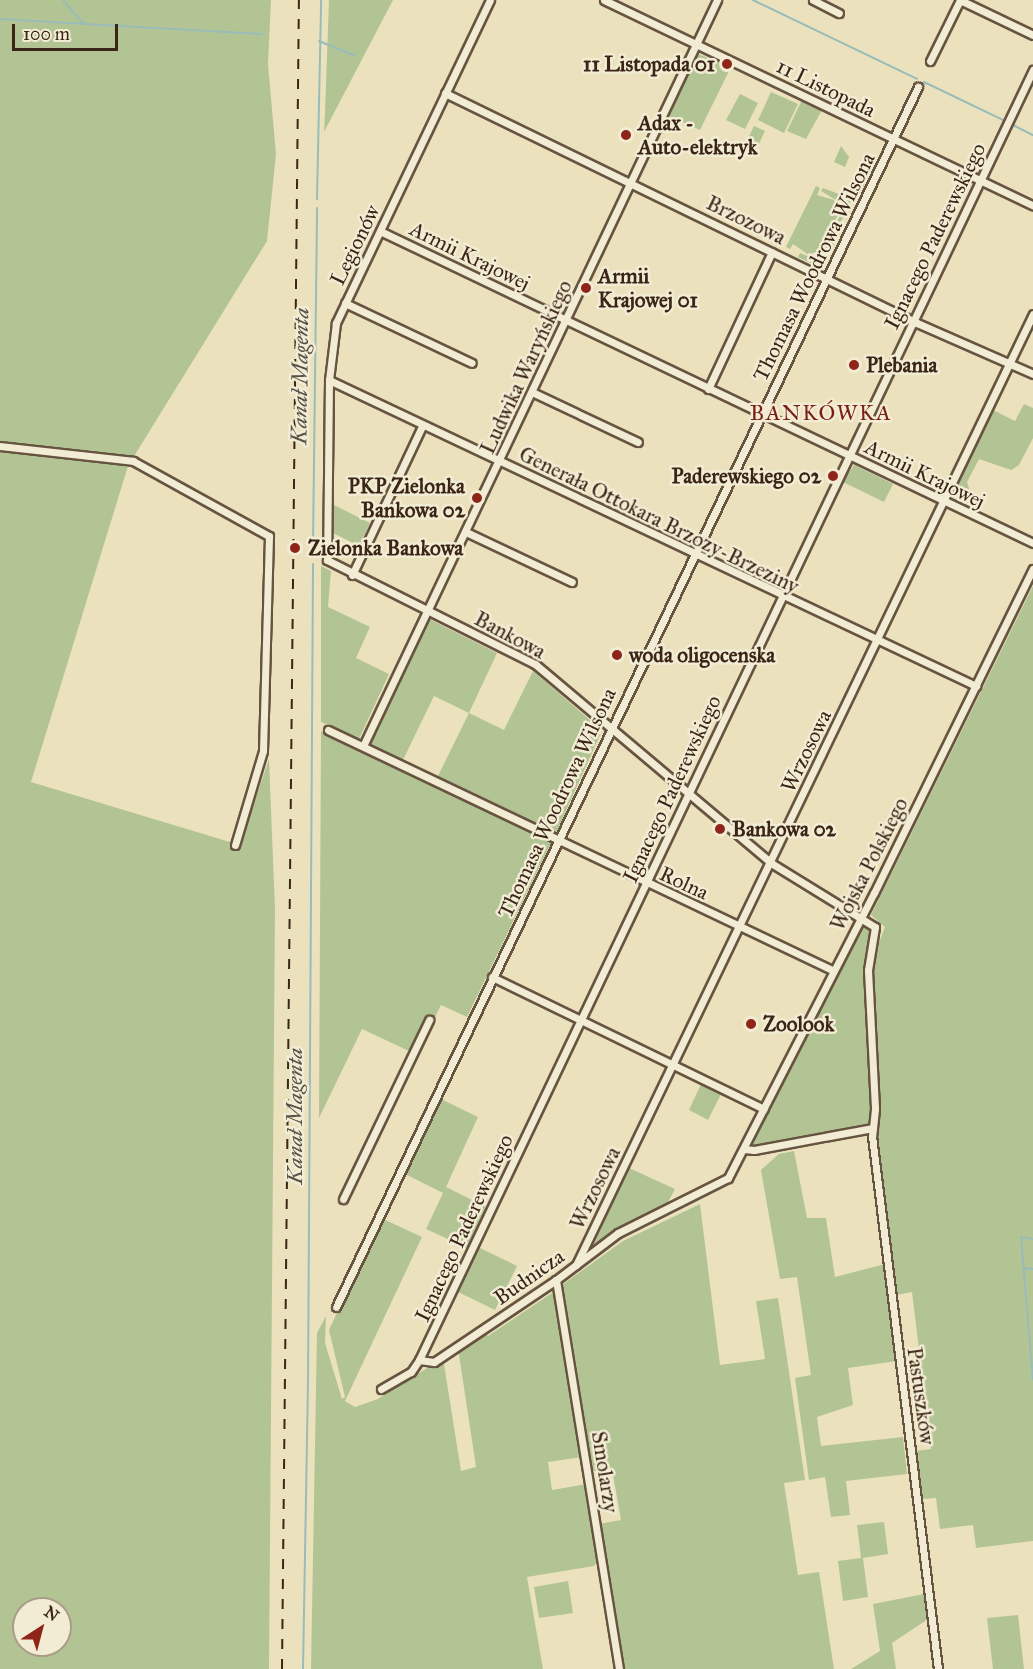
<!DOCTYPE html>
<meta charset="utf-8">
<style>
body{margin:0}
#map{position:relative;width:1033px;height:1669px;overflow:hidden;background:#ebe2bd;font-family:"IM FELL Great Primer",serif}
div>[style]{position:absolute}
.green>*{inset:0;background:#b2c494}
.stream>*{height:2px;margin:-1px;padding:0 1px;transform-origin:1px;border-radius:1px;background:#99bcb8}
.roads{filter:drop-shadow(2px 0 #675440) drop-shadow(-2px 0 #675440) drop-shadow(0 2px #675440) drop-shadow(0 -2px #675440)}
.street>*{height:7px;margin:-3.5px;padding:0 3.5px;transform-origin:3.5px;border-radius:3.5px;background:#f2ecd4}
.rail>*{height:2px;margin-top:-1px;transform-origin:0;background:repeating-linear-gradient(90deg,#3b2516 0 10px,transparent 0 20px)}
.dots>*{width:16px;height:16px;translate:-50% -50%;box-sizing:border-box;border:3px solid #f2ecd4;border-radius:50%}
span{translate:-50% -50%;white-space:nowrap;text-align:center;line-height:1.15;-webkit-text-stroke:5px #f2ecd4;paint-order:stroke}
.poi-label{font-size:21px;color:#3b2516;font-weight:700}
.right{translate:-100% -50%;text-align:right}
.left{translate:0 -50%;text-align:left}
.street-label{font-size:21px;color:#3b2516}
.water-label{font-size:22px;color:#575247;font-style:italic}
.neighbourhood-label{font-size:22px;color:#7a1f14;letter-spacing:1.5px}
.north{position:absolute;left:12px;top:1597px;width:60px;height:60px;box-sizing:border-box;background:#f2ecd4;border:2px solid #a99c88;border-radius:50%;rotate:36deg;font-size:16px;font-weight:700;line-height:24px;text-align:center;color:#3b2516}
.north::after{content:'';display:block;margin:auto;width:21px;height:27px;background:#8f2418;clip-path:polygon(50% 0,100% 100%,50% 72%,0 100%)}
.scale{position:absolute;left:12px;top:24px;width:106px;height:27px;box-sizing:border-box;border:3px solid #3b2516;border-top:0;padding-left:8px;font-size:18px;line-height:21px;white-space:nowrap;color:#3b2516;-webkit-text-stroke:4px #f2ecd4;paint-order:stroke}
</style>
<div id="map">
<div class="green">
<div style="clip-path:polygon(evenodd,0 0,271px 0,268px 64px,276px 154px,267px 241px,128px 466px,31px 782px,240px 845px,269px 759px,275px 909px,269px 1669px,0 1669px,0 0,24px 1609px,60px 1609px,60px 1645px,24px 1645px,24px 1609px)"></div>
<div style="clip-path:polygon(329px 0,393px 0,324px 132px,325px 112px)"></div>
<div style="clip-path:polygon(698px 54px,731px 67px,700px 130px,669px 116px)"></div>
<div style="clip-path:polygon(771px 92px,798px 104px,784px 133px,758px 120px)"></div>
<div style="clip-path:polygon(740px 94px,758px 103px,745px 129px,726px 120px)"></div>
<div style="clip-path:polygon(802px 100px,822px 110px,806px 139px,787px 131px)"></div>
<div style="clip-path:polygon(754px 126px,765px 131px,756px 150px,745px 145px)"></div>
<div style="clip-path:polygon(841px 146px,849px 157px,845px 167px,834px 162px)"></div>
<div style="clip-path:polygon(873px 156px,877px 158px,860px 194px,856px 192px)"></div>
<div style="clip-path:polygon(816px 186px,820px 188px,817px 195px,834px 200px,839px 212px,822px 249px,809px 255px,793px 244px,790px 249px,786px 247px)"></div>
<div style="clip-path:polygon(823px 188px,852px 199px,836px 232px,840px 234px,820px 268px,798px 257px,800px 253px,810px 257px,820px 253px,840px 216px,839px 202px,821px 191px)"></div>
<div style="clip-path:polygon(1024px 404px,1033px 408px,1033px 438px,1019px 465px,1011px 470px,979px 459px,967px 482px,971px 495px,983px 500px,980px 509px,953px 495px,993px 410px,1015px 421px)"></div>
<div style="clip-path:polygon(854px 465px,893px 484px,884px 502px,843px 482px)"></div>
<div style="clip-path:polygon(334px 505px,370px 523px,359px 546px,333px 533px)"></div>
<div style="clip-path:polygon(321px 566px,331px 571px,328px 607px,370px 627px,356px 658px,389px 674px,359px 739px,321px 722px)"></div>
<div style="clip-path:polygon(1033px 586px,1033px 1541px,976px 1548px,973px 1525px,940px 1529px,936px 1498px,921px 1499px,915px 1451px,931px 1449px,912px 1292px,896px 1295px,874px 1132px,861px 1126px,758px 1148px,751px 1142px,860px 928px,867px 927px,880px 940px,885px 927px,871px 915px)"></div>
<div style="clip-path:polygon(427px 618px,497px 653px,469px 713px,504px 730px,533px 671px,598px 727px,600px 735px,556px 833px,438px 776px,469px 713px,434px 696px,403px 760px,367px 743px)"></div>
<div style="clip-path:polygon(321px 731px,552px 841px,467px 1017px,441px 1005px,433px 1021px,425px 1018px,409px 1051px,362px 1029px,319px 1118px)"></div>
<div style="clip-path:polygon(702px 1082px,722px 1092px,708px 1120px,689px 1110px)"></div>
<div style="clip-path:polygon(439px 1098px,478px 1117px,446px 1187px,486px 1207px,467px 1248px,426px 1229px,443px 1193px,403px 1173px)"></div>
<div style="clip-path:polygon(794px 1151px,807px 1218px,826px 1218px,835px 1277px,885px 1264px,897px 1361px,848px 1368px,853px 1405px,817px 1417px,821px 1446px,903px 1437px,907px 1474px,846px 1481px,850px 1515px,831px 1517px,825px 1477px,809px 1480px,795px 1378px,811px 1375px,797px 1277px,780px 1279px,761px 1170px,779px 1154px)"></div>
<div style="clip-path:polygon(629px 1168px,675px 1189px,667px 1204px,593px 1246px)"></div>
<div style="clip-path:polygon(700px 1204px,720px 1365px,765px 1359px,756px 1301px,778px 1298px,805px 1480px,784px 1483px,798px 1575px,819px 1572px,834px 1669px,622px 1669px,599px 1524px,621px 1520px,612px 1469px,592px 1471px,562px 1285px,623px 1241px)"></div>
<div style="clip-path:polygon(381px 1218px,422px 1237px,345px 1401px,355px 1407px,378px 1399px,443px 1358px,461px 1471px,476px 1467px,458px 1348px,483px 1332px,488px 1336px,552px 1293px,558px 1296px,582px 1457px,548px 1462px,552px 1490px,587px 1484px,599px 1560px,594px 1566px,527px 1577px,543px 1669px,311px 1669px,317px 1333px,326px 1316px,325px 1343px,342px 1399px,345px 1397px,329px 1330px)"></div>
<div style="clip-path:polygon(478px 1247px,517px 1266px,495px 1310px,456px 1291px)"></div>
<div style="clip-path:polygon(884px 1522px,888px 1554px,863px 1558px,868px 1597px,843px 1601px,838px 1561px,861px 1558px,857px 1525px)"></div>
<div style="clip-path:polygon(568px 1581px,573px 1613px,539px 1618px,534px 1587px)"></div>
<div style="clip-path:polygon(924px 1594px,928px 1619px,892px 1643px,896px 1669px,851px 1669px,880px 1651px,873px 1604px)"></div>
<div style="clip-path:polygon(1018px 1615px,1024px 1669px,993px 1669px,987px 1618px)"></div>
</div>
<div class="stream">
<div style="left:63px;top:0;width:30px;rotate:49deg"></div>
<div style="left:753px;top:0;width:182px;rotate:25.7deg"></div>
<div style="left:0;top:19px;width:262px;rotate:3.3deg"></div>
<div style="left:319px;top:41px;width:38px;rotate:22deg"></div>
<div style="left:924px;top:82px;width:88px;rotate:25.7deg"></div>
<div style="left:1013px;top:125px;width:22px;rotate:27deg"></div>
<div style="left:317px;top:199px;width:199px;rotate:-88.8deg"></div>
<div style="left:313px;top:544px;width:336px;rotate:-89.3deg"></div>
<div style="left:1033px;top:1239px;width:12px;rotate:-171deg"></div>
<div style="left:1021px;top:1237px;width:143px;rotate:85.2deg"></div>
<div style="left:1024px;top:1268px;width:9px;rotate:6deg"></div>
<div style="left:303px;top:1669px;width:284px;rotate:-89deg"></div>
<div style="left:308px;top:1385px;width:821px;rotate:-89.65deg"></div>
</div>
<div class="roads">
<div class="street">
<div style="left:490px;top:0;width:358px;rotate:115.5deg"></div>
<div style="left:336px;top:323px;width:57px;rotate:97deg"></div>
<div style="left:329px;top:380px;width:180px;rotate:90.6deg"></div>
<div style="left:327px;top:560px;width:233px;rotate:26.6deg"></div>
<div style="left:535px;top:664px;width:309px;rotate:40.1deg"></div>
<div style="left:771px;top:863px;width:122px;rotate:31.6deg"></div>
<div style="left:875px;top:927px;width:44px;rotate:99.2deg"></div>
<div style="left:868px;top:970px;width:139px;rotate:87.1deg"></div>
<div style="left:875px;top:1109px;width:27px;rotate:96deg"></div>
<div style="left:872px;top:1136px;width:537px;rotate:82.94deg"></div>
<div style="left:604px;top:0;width:476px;rotate:25.6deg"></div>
<div style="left:813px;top:0;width:29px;rotate:27deg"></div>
<div style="left:930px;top:61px;width:68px;rotate:-63.8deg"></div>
<div style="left:960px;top:0;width:81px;rotate:25.6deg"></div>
<div style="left:445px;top:93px;width:525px;rotate:25.98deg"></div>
<div style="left:917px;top:323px;width:127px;rotate:23.7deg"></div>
<div style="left:380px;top:231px;width:724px;rotate:25.54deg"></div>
<div style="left:345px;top:303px;width:140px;rotate:25.3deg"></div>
<div style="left:329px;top:380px;width:716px;rotate:25.31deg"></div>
<div style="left:708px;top:389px;width:151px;rotate:-65deg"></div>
<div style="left:532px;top:392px;width:117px;rotate:25.3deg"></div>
<div style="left:0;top:446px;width:134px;rotate:6.4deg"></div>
<div style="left:133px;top:461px;width:155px;rotate:28.9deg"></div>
<div style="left:269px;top:536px;width:215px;rotate:91.6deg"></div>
<div style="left:263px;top:751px;width:98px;rotate:106.6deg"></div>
<div style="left:466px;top:532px;width:117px;rotate:25.3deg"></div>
<div style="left:352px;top:575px;width:165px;rotate:-64.8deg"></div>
<div style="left:328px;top:730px;width:558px;rotate:25.46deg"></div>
<div style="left:363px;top:746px;width:826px;rotate:-64.61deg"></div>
<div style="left:492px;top:977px;width:302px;rotate:25.9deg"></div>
<div style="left:744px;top:1149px;width:10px;rotate:6deg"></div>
<div style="left:754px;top:1150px;width:121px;rotate:-10.5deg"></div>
<div style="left:343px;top:1199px;width:199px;rotate:-64.3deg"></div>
<div style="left:576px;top:1265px;width:1055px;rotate:-64.33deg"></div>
<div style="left:556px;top:1280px;width:394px;rotate:80.8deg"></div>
<div style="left:336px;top:1307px;width:1352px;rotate:-64.5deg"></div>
<div style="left:419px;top:1360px;width:15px;rotate:8deg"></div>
<div style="left:434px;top:1362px;width:147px;rotate:-33.9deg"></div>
<div style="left:556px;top:1280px;width:78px;rotate:-37.2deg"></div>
<div style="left:618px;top:1233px;width:123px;rotate:-26.6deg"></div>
<div style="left:728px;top:1178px;width:320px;rotate:-62.9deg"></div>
<div style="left:874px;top:893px;width:361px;rotate:-63.9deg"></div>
<div style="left:381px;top:1389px;width:34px;rotate:-30deg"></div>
<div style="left:411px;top:1372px;width:14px;rotate:-56deg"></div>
<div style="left:419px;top:1360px;width:1429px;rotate:-64.55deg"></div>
</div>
</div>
<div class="rail">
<div style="left:282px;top:1669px;width:1669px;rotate:-89.42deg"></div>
</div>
<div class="dots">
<div style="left:727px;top:64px;background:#8f2418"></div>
<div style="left:626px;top:135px;background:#8f2418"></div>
<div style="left:586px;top:288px;background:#8f2418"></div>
<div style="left:854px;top:365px;background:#8f2418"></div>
<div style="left:833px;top:476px;background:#8f2418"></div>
<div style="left:477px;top:498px;background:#8f2418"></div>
<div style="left:295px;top:548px;background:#8f2418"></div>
<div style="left:617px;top:655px;background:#8f2418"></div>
<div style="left:720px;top:829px;background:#8f2418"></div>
<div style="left:751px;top:1024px;background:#8f2418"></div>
</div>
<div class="poi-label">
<span class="right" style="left:715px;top:64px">11 Listopada 01</span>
<span class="left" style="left:638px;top:135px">Adax -<br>Auto-elektryk</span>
<span class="left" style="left:598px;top:288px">Armii<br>Krajowej 01</span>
<span class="left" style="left:866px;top:365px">Plebania</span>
<span class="right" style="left:821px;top:476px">Paderewskiego 02</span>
<span class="right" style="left:465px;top:498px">PKP Zielonka<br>Bankowa 02</span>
<span class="left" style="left:308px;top:548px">Zielonka Bankowa</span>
<span class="left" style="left:629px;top:655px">woda oligocenska</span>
<span class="left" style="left:732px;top:829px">Bankowa 02</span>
<span class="left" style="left:763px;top:1024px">Zoolook</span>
</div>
<div class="street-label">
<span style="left:826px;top:88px;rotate:26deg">11 Listopada</span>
<span style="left:746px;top:220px;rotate:26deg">Brzozowa</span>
<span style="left:935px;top:236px;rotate:-64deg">Ignacego Paderewskiego</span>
<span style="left:355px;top:245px;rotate:-64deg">Legionów</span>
<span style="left:470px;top:256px;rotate:26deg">Armii Krajowej</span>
<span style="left:814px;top:267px;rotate:-64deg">Thomasa Woodrowa Wilsona</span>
<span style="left:526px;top:367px;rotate:-65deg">Ludwika Waryńskiego</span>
<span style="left:925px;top:474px;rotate:26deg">Armii Krajowej</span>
<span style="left:659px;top:520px;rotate:26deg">Generała Ottokara Brzozy-Brzeziny</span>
<span style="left:510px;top:635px;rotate:28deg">Bankowa</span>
<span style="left:806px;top:751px;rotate:-64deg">Wrzosowa</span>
<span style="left:672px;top:789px;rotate:-65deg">Ignacego Paderewskiego</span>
<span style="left:557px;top:803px;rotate:-65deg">Thomasa Woodrowa Wilsona</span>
<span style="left:869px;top:864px;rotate:-63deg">Wojska Polskiego</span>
<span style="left:684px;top:883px;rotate:25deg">Rolna</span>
<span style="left:595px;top:1188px;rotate:-64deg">Wrzosowa</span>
<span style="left:464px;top:1228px;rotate:-65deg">Ignacego Paderewskiego</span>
<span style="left:529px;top:1277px;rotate:-35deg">Budnicza</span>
<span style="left:921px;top:1396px;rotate:82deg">Pastuszków</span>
<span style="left:605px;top:1472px;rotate:81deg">Smolarzy</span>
</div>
<div class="water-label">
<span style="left:300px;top:376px;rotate:-89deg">Kanał Magenta</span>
<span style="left:295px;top:1116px;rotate:-90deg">Kanał Magenta</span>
</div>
<div class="neighbourhood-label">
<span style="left:821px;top:413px">BANKÓWKA</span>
</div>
<div class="north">N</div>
<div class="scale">100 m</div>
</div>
